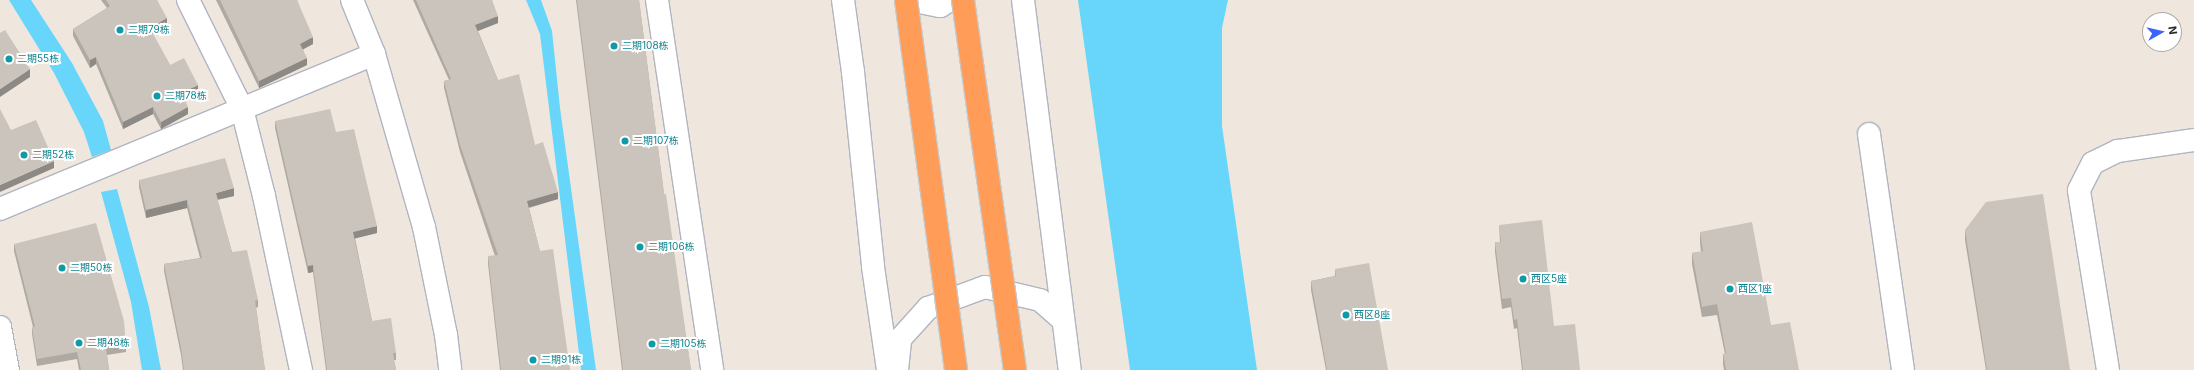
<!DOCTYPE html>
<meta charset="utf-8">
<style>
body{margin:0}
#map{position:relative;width:2194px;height:370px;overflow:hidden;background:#efe7dd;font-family:Inter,"Noto Sans SC",sans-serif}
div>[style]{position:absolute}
.water>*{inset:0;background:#67d6fa}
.roads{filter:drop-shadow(1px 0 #b1b4c1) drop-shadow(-1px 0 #b1b4c1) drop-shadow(0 1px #b1b4c1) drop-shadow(0 -1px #b1b4c1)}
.street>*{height:22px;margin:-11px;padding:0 11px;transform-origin:11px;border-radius:11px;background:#fff}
.secondary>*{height:22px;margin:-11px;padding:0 11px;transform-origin:11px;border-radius:11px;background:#fff}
.bridges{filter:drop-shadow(1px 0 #c8c8c8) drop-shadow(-1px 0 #c8c8c8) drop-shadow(0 1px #c8c8c8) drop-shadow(0 -1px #c8c8c8)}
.highway-bridge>*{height:22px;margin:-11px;padding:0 11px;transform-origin:11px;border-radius:11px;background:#ff9c58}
.wall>*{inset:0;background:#aea9a2}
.shaded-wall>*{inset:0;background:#8d8984}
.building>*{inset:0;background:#cac4bc}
.dots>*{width:11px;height:11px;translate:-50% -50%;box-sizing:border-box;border:2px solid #fff;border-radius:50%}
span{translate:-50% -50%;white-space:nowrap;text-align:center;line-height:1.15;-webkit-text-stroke:4px #fff;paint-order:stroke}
.culture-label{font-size:10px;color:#0d838f}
.left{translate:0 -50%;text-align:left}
.north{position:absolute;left:2142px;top:12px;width:40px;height:40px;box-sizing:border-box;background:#fff;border:1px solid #ababab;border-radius:50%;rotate:82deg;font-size:11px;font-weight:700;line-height:16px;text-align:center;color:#2c2c2c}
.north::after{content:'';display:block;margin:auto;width:14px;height:18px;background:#3a63ff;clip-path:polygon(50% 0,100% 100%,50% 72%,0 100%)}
</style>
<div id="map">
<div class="water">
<div style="clip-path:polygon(9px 0,31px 0,72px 63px,103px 121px,111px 150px,92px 157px,84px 132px,54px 73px)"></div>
<div style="clip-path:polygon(526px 0,541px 0,552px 31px,560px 108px,596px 370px,581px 370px,540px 34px)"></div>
<div style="clip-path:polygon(1078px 0,1228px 0,1222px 28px,1222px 126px,1257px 370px,1130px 370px)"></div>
<div style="clip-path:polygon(117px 189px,149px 307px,161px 370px,142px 370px,131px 302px,101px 192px)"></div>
</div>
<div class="roads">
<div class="street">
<div style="left:188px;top:0;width:122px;rotate:63.6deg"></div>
<div style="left:242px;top:109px;width:90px;rotate:75.8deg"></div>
<div style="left:264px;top:196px;width:178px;rotate:78deg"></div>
<div style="left:352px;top:0;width:58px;rotate:67.8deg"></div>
<div style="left:374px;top:54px;width:180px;rotate:73.9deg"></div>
<div style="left:424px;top:227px;width:110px;rotate:78.5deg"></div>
<div style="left:446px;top:335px;width:35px;rotate:83deg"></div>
<div style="left:657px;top:0;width:374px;rotate:81.5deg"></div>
<div style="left:1869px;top:134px;width:238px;rotate:81.8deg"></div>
<div style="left:0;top:209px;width:405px;rotate:-22.5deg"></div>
<div style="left:0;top:327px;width:44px;rotate:79.5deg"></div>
<div style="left:2108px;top:370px;width:182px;rotate:-99.2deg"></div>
<div style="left:2079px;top:190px;width:30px;rotate:-63deg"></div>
<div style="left:2093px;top:163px;width:28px;rotate:-26deg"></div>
<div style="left:2118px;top:151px;width:77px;rotate:-8.2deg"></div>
</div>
<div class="secondary">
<div style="left:843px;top:0;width:73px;rotate:82.1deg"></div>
<div style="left:853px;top:72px;width:196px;rotate:84.1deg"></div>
<div style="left:873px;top:267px;width:104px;rotate:81.7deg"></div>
<div style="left:909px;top:0;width:32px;rotate:11deg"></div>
<div style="left:940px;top:6px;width:13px;rotate:-29deg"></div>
<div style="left:1023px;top:0;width:373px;rotate:82.8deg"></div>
<div style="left:897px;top:370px;width:31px;rotate:-84deg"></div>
<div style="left:900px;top:339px;width:42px;rotate:-47.9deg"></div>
<div style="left:928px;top:308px;width:61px;rotate:-20.2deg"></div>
<div style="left:985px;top:287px;width:57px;rotate:13.3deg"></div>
<div style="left:1040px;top:300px;width:28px;rotate:41deg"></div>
</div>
</div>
<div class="bridges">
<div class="highway-bridge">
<div style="left:906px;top:0;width:373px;rotate:82.3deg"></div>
<div style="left:963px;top:0;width:374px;rotate:82deg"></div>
</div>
</div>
<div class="wall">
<div style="clip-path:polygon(101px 0,157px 0,167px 25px,152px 33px,170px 65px,198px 92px,184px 99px,188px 114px,161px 129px,153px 114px,123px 129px,96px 64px,90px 68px,73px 36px,73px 29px,107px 8px)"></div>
<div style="clip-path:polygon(216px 0,297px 0,313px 44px,303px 49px,307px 65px,259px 88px)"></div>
<div style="clip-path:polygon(413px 0,492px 0,498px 23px,478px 31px,498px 80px,535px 145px,558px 199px,529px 208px,570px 370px,500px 370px,488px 264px,488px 256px,495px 256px,460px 152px,444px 88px,444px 81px,449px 80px)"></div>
<div style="clip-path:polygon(576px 0,639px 0,664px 194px,691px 370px,622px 370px)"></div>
<div style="clip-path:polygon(275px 121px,336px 132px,377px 233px,355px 238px,372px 321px,396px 353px,396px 360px,394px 360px,396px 370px,326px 370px,313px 272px,308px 273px,275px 128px)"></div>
<div style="clip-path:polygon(139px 180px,234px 196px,217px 200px,232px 252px,258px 300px,258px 307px,256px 308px,265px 370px,183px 370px,181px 355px,164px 271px,164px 264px,200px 258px,187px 208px,146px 218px,139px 187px)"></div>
<div style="clip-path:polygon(1499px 225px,1554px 326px,1580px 370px,1522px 370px,1517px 328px,1514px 329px,1511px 307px,1502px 309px,1495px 252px,1495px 242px,1500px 242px)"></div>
<div style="clip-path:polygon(1965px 230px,2070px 370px,1986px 370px,1965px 240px)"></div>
<div style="clip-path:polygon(1700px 232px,1771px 325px,1799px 370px,1724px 370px,1723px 364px,1723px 354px,1725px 354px,1717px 315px,1702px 317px,1692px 264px,1692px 253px,1701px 252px,1700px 242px)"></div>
<div style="clip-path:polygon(14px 244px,126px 345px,126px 352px,107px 355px,109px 370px,79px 370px,77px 359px,37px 366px,32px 334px,32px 327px,33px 327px,14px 251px)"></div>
<div style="clip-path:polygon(1335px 269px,1388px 370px,1326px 370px,1311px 290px,1311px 281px,1335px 276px)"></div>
</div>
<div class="shaded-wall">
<div style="clip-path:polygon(498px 16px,498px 23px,475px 32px,475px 25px)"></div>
<div style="clip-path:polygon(167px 18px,167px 25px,150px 35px,150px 28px)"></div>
<div style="clip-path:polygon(313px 37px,313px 44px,300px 51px,300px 44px)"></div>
<div style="clip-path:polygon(96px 57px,96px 64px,90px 68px,90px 60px)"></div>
<div style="clip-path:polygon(307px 58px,307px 65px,259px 88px,259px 81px)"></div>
<div style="clip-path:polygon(30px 69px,30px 77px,0 97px,0 89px)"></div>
<div style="clip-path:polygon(198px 85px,198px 92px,182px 100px,182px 93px)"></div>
<div style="clip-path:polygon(153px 107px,153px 114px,123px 129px,123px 122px)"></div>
<div style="clip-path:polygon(188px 107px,188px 114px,161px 129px,161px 122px)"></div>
<div style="clip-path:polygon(54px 161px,54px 168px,0 192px,0 185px)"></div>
<div style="clip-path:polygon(234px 188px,234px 196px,216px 200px,216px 193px)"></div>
<div style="clip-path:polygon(558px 192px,558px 199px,527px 208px,527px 201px)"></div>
<div style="clip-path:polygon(187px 200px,187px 208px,146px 218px,146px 210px)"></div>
<div style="clip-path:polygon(377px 226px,377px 233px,353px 239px,353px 232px)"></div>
<div style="clip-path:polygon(313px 265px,313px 272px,308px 273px,308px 266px)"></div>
</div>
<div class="building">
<div style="clip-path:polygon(106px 0,157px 0,167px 18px,150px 28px,170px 65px,184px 58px,198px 85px,182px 93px,188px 107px,161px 122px,153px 107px,123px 122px,96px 57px,90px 60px,73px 29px,110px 6px)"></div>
<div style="clip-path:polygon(220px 0,297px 0,313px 37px,300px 44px,307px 58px,259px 81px)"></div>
<div style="clip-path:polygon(416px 0,492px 0,498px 16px,475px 25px,498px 80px,519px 74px,535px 145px,543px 142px,558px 192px,527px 201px,540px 251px,553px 249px,570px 370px,501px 370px,488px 256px,498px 255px,460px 145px,444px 81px,451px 79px)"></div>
<div style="clip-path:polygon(577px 0,639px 0,664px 194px,666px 194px,691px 370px,623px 370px)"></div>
<div style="clip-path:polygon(5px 30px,30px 69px,0 89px,0 33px)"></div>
<div style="clip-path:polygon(0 109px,11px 130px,36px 120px,54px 161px,0 185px)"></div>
<div style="clip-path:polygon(330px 109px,336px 132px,354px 129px,377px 226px,353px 232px,372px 321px,391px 318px,396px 353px,393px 353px,396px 370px,327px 370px,313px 265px,308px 266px,275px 121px)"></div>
<div style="clip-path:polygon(225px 158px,234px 188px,216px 193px,232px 252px,247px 250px,258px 300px,255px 301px,265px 370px,184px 370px,181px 348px,164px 264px,202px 258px,187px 200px,146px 210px,139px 180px)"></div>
<div style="clip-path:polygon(2043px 194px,2070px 370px,1987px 370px,1965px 230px,1986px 202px)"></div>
<div style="clip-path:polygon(1542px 220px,1554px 326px,1575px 324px,1580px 370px,1523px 370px,1517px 319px,1514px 320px,1511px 298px,1502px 299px,1495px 242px,1501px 242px,1499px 225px)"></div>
<div style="clip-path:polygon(1752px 222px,1771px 325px,1790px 322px,1799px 370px,1726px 370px,1723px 354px,1726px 353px,1717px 304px,1702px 307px,1692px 253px,1703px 251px,1700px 232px)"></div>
<div style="clip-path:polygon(96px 223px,124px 321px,126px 345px,106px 348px,109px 370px,81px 370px,77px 352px,37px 359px,32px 327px,35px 327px,14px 244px)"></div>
<div style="clip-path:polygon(1369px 263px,1388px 370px,1327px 370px,1311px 281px,1336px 276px,1335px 269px)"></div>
</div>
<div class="dots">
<div style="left:120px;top:30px;background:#0f9aa8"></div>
<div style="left:614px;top:46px;background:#0f9aa8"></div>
<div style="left:9px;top:59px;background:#0f9aa8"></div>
<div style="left:157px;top:96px;background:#0f9aa8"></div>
<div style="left:625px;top:141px;background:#0f9aa8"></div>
<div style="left:24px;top:155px;background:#0f9aa8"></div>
<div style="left:640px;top:247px;background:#0f9aa8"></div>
<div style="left:62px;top:268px;background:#0f9aa8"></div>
<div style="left:1523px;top:279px;background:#0f9aa8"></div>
<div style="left:1730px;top:289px;background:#0f9aa8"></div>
<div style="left:1346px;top:315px;background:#0f9aa8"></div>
<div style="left:79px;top:343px;background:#0f9aa8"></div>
<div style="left:652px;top:344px;background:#0f9aa8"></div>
<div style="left:533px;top:360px;background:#0f9aa8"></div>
</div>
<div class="culture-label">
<span class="left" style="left:128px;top:30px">二期79栋</span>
<span class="left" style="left:622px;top:46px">二期108栋</span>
<span class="left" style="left:17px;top:59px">二期55栋</span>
<span class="left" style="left:165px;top:96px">二期78栋</span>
<span class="left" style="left:633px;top:141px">二期107栋</span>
<span class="left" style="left:32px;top:155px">二期52栋</span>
<span class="left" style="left:648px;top:247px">二期106栋</span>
<span class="left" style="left:70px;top:268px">二期50栋</span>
<span class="left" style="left:1531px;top:279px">西区5座</span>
<span class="left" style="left:1738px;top:289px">西区1座</span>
<span class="left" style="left:1354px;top:315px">西区8座</span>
<span class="left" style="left:87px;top:343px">二期48栋</span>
<span class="left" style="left:660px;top:344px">二期105栋</span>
<span class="left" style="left:541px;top:360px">二期91栋</span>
</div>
<div class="north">N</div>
</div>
